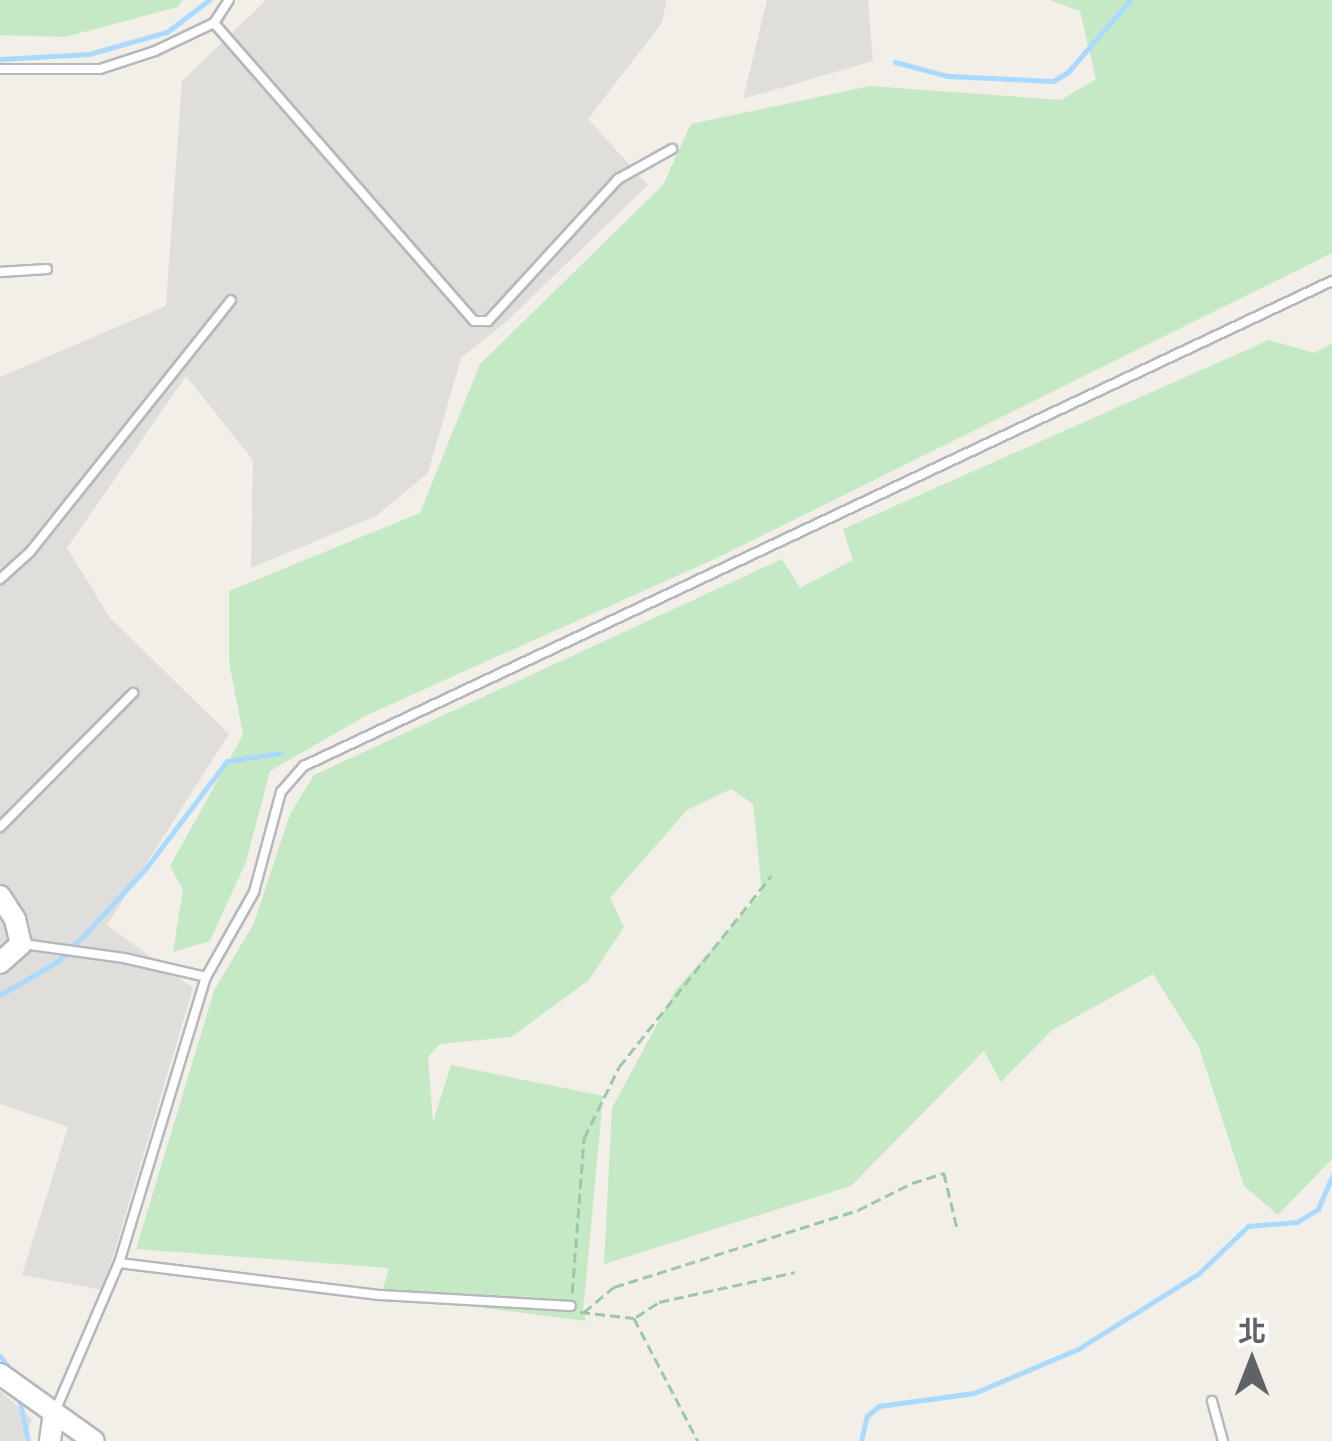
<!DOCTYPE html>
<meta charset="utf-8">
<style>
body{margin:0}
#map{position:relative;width:1332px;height:1441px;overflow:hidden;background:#f1efe8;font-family:"PT Sans","Noto Sans TC",sans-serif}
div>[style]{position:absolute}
.industrial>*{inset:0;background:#e0deda}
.green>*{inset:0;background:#c5e8c5}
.stream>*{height:5px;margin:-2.5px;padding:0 2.5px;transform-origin:2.5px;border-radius:2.5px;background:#aadaff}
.path>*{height:2.5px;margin-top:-1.25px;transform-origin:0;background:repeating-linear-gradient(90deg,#9cc7a9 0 10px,transparent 0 15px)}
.roads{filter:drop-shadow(2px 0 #b5b8bc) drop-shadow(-2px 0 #b5b8bc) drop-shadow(0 2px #b5b8bc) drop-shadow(0 -2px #b5b8bc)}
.lane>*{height:8px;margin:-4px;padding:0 4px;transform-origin:4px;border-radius:4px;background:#fff}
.secondary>*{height:20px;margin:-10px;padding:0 10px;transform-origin:10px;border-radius:10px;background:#fff}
span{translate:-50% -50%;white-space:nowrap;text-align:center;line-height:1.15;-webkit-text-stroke:9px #fff;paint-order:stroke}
.north{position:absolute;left:1202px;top:1311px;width:100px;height:100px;-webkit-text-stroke:8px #fff;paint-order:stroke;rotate:0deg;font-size:28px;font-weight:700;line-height:40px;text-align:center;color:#5f6368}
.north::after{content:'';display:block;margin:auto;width:35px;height:45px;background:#5f6368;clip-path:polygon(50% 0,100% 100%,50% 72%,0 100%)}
</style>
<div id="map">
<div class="industrial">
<div style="clip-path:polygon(266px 0,667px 0,661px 24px,588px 119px,648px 185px,506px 322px,461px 358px,428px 473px,376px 516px,251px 568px,253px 460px,186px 376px,67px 548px,110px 618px,229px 734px,107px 925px,193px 988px,103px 1290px,22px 1275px,68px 1127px,0 1104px,0 377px,166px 306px,182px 81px)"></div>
<div style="clip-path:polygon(767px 0,868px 0,873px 61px,743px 99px)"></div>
<div style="clip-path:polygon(0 1391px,32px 1419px,25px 1441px,0 1441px)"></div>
</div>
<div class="green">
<div style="clip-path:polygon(0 0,182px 0,178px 7px,65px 37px,0 35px)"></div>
<div style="clip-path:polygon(1049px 0,1332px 0,1332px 253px,721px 556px,367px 715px,270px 771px,246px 862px,210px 941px,173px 952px,183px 890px,170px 866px,243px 735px,229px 661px,229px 591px,420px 513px,480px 364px,663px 185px,691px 124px,870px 86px,1061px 100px,1096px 79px,1080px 11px)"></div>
<div style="clip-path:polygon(1269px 340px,1314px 353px,1332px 343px,1332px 1159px,1278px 1215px,1244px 1186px,1199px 1047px,1153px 974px,1051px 1031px,1001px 1082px,984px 1051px,851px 1186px,604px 1264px,612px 1108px,675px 991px,762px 892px,753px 804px,731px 789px,687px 810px,610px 898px,624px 927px,589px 980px,511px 1037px,440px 1044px,428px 1057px,433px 1122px,451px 1065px,603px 1096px,583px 1313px,586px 1321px,381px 1295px,389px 1268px,136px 1249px,214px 991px,254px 923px,290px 814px,314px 775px,782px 559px,800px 588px,853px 560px,843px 529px)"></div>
</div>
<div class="stream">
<div style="left:0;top:59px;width:89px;rotate:-3.2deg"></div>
<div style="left:89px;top:54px;width:81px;rotate:-15.8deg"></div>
<div style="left:167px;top:32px;width:53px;rotate:-37.3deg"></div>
<div style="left:895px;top:62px;width:55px;rotate:14.8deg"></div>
<div style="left:948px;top:76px;width:105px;rotate:2.7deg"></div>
<div style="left:1053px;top:81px;width:17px;rotate:-31deg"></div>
<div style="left:1068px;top:72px;width:95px;rotate:-49.3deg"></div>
<div style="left:0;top:995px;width:67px;rotate:-30.4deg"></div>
<div style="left:58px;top:961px;width:41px;rotate:-45deg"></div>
<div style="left:87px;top:932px;width:87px;rotate:-47.3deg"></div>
<div style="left:146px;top:868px;width:134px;rotate:-52.9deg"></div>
<div style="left:227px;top:761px;width:54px;rotate:-8.6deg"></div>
<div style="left:0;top:1356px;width:21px;rotate:53deg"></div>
<div style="left:19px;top:1398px;width:44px;rotate:78.2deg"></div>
<div style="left:861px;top:1441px;width:26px;rotate:-77deg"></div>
<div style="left:867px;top:1416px;width:16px;rotate:-40deg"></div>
<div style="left:879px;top:1406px;width:96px;rotate:-7.8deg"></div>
<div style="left:974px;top:1393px;width:113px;rotate:-22.9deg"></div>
<div style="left:1078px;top:1349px;width:143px;rotate:-32.1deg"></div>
<div style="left:1199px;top:1273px;width:68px;rotate:-43.8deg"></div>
<div style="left:1248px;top:1226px;width:49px;rotate:-4.7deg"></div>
<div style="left:1297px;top:1222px;width:25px;rotate:-32deg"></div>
<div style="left:1318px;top:1209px;width:36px;rotate:-67deg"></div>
</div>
<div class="path">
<div style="left:572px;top:1293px;width:155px;rotate:-85.6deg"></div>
<div style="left:584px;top:1138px;width:79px;rotate:-63.8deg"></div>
<div style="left:619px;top:1067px;width:244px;rotate:-51.5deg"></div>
<div style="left:580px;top:1312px;width:54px;rotate:6.3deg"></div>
<div style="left:634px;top:1318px;width:139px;rotate:62.5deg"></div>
<div style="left:584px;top:1312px;width:39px;rotate:-40deg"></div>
<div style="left:614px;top:1287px;width:256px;rotate:-17.5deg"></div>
<div style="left:858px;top:1210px;width:60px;rotate:-26.6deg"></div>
<div style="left:912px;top:1183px;width:34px;rotate:-17deg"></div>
<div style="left:944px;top:1173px;width:56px;rotate:76.5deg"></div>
<div style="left:636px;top:1317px;width:27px;rotate:-33deg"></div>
<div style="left:659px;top:1302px;width:139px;rotate:-12.4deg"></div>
</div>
<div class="roads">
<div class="lane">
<div style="left:214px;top:23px;width:395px;rotate:48.9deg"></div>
<div style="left:474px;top:321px;width:14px"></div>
<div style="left:488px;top:321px;width:193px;rotate:-47.5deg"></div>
<div style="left:618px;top:179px;width:62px;rotate:-29.1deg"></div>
<div style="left:0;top:69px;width:100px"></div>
<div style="left:100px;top:69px;width:58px;rotate:-18.1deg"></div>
<div style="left:155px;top:51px;width:65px;rotate:-25.4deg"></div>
<div style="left:214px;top:23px;width:27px;rotate:-57deg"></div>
<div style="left:0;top:272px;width:47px;rotate:-3.7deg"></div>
<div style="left:0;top:579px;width:40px;rotate:-42deg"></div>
<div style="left:30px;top:552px;width:322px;rotate:-51.4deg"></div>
<div style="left:0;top:827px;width:189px;rotate:-45.2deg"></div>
<div style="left:23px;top:944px;width:102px;rotate:7.9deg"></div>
<div style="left:124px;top:958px;width:84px;rotate:13deg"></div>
<div style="left:119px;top:1263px;width:264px;rotate:7deg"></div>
<div style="left:381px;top:1295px;width:190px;rotate:3.3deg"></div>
<div style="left:1212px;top:1401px;width:41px;rotate:74.6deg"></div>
<div style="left:56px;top:1409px;width:159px;rotate:-66.7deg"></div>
<div style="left:119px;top:1263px;width:299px;rotate:-73.1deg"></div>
<div style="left:206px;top:977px;width:98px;rotate:-60.5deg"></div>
<div style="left:254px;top:892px;width:104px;rotate:-74.9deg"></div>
<div style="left:281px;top:792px;width:35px;rotate:-49deg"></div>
<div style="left:304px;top:766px;width:1137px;rotate:-25.26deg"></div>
</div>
<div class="secondary">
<div style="left:0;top:896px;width:27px;rotate:57deg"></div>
<div style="left:15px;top:919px;width:26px;rotate:77deg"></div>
<div style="left:21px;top:944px;width:28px;rotate:138deg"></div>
<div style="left:0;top:1374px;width:115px;rotate:35.5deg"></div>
<div style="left:50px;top:1441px;width:27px;rotate:-82deg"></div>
</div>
</div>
<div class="north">北</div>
</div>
